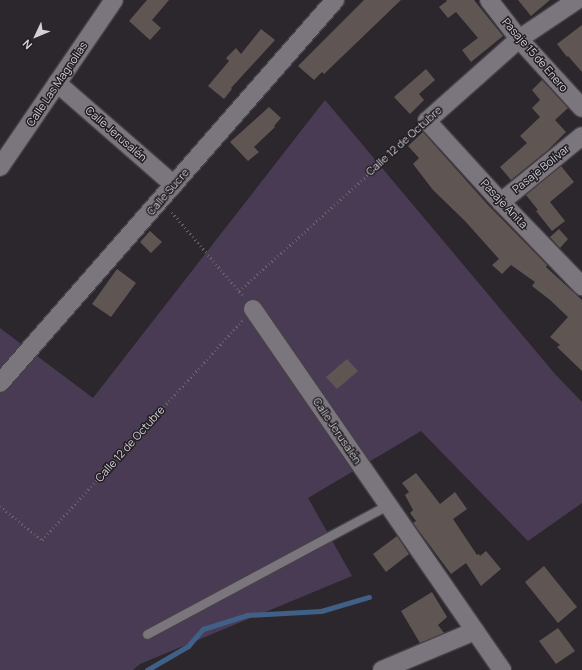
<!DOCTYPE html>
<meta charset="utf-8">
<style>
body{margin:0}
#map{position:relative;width:582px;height:670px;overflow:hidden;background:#2b272d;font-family:Manrope,sans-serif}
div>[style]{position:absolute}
.green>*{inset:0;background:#4a3b54}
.stream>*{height:5px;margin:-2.5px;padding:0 2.5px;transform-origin:2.5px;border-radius:2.5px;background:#406087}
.building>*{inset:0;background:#5f5654}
.path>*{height:2.5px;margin-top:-1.25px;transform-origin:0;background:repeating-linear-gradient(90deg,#68656a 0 1px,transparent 0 4px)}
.roads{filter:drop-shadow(1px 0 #454247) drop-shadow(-1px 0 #454247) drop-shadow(0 1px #454247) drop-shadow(0 -1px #454247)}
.service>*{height:9px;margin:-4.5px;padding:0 4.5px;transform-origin:4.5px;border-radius:4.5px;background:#7b767e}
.minor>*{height:18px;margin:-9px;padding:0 9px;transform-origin:9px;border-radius:9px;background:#7b767e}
span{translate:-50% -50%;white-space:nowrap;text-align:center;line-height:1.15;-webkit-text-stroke:3px #211d23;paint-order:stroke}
.street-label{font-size:11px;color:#d3d1d5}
.north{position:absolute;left:16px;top:16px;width:40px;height:40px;-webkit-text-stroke:3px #211d23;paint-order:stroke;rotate:226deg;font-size:11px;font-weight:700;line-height:16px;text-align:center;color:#d3d1d5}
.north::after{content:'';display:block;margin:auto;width:14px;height:18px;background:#d3d1d5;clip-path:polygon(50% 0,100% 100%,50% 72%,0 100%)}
</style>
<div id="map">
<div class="green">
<div style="clip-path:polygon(325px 100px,555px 374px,582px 402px,582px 503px,528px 541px,421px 431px,308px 498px,352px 576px,140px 664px,133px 670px,0 670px,0 328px,93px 398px)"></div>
</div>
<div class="stream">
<div style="left:147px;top:670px;width:48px;rotate:-30.3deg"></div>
<div style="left:188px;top:646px;width:23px;rotate:-49deg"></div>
<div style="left:203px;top:629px;width:46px;rotate:-17.7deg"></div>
<div style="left:247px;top:615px;width:74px;rotate:-3.1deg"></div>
<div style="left:321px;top:611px;width:50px;rotate:-16.3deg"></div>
</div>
<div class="building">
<div style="clip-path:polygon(147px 0,169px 0,152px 20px,161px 28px,150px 40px,129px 21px)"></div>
<div style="clip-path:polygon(364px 0,401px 0,324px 74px,322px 72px,314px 80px,298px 66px)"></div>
<div style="clip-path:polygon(446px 0,474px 0,503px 36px,471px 62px,462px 50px,478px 38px,456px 12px,448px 18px,439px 7px,447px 1px)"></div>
<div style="clip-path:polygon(518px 0,550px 0,531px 16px)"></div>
<div style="clip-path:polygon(582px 25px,582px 72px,568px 56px,567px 57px,557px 44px)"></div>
<div style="clip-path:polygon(261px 29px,275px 40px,231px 88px,232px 89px,224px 99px,208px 86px,229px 61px,226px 58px,236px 48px,241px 54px)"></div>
<div style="clip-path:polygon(426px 69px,435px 80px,419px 94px,424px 100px,410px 114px,394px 97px)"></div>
<div style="clip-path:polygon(542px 80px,568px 108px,555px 120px,566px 132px,548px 150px,511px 180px,500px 167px,527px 143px,520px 136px,540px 117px,532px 108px,540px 100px,532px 90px)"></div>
<div style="clip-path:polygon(269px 107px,281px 118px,274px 126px,275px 127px,254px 147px,259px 152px,248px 161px,230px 142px)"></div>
<div style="clip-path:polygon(423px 132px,488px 205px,547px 265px,546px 267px,582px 300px,582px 371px,557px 347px,560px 345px,550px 337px,568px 317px,550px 300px,532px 286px,535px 282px,511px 265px,502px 274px,492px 265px,499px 259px,465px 221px,433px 190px,413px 164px,419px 158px,408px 146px)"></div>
<div style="clip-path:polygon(561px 166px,574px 182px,550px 202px,565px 221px,552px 231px,536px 211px,538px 210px,526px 195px)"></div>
<div style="clip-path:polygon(559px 229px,568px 239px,560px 248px,550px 237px)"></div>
<div style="clip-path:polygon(150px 231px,162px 242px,151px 253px,140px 242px)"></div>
<div style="clip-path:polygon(117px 269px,136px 283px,111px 317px,92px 304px)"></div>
<div style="clip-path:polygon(347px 359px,358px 371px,337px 389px,326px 377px)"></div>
<div style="clip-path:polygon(416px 473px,440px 504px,455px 492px,467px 509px,453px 519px,477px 555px,479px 554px,480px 556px,486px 551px,501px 569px,481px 586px,466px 563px,451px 574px,413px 523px,416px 521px,410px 513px,413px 510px,405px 495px,409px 492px,402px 483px)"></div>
<div style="clip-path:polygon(397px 536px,409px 554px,386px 572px,373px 554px)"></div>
<div style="clip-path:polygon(544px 566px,577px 607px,558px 623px,525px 582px)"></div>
<div style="clip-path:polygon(432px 592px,447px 617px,438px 625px,444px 633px,420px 643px,401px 611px)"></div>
<div style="clip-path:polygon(558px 628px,575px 651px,556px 664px,539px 641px)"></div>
</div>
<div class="path">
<div style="left:172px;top:212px;width:111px;rotate:49.7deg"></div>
<div style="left:239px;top:291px;width:237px;rotate:-42.1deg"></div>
<div style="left:0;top:506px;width:54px;rotate:39deg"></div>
<div style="left:42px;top:540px;width:297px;rotate:-47.6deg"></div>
</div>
<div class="roads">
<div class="service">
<div style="left:147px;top:634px;width:273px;rotate:-28.2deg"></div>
</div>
<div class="minor">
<div style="left:489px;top:0;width:49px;rotate:52.4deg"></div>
<div style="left:519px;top:39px;width:93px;rotate:47.6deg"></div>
<div style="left:577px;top:0;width:70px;rotate:146.1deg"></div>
<div style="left:519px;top:39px;width:123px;rotate:138.3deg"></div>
<div style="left:427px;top:121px;width:110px;rotate:47.6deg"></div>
<div style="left:501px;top:202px;width:117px;rotate:46deg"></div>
<div style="left:57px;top:83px;width:155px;rotate:41.1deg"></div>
<div style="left:0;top:167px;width:202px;rotate:-55.7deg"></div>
<div style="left:501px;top:202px;width:104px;rotate:-39.2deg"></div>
<div style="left:253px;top:309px;width:439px;rotate:55.4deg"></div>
<div style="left:0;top:383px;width:509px;rotate:-48.82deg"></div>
<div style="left:382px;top:670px;width:101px;rotate:-22.8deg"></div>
</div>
</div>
<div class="street-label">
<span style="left:535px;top:55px;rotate:49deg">Pasaje 15 de Enero</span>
<span style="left:57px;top:84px;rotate:-56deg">Calle Las Magnolias</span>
<span style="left:116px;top:134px;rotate:41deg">Calle Jerusalén</span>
<span style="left:404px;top:141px;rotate:-42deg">Calle 12 de Octubre</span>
<span style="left:541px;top:169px;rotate:-39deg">Pasaje Bolívar</span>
<span style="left:168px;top:192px;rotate:-49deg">Calle Sucre</span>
<span style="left:504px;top:204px;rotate:47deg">Pasaje Anita</span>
<span style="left:337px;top:431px;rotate:56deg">Calle Jerusalén</span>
<span style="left:130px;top:444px;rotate:-48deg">Calle 12 de Octubre</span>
</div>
<div class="north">N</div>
</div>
